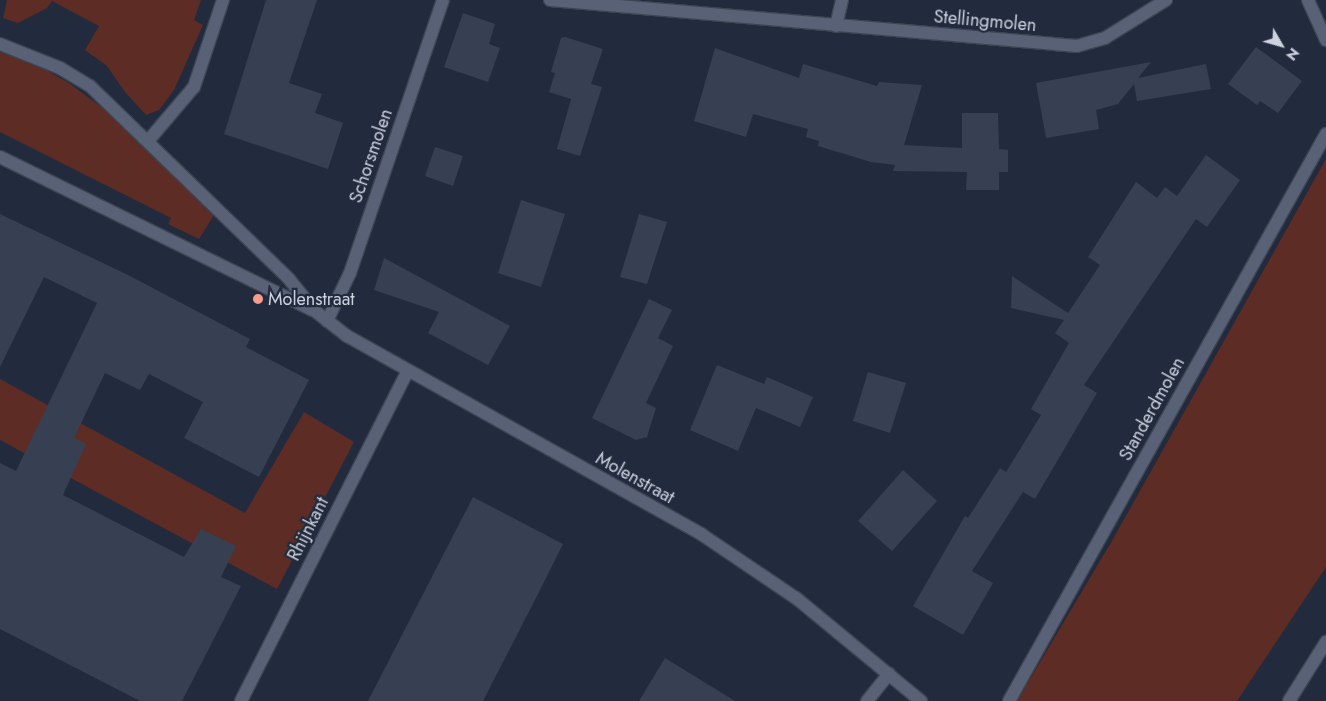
<!DOCTYPE html>
<style>
body{margin:0}
#map{position:relative;width:1326px;height:701px;overflow:hidden;background:#222a3d;font-family:Jost,sans-serif}
div>[style]{position:absolute}
.green>*{inset:0;background:#5d2c25}
.building>*{inset:0;background:#374053}
.roads{filter:drop-shadow(1px 0 #3d4554) drop-shadow(-1px 0 #3d4554) drop-shadow(0 1px #3d4554) drop-shadow(0 -1px #3d4554)}
.service>*{height:12px;margin:-6px;padding:0 6px;transform-origin:6px;border-radius:6px;background:#586176}
.minor>*{height:12px;margin:-6px;padding:0 6px;transform-origin:6px;border-radius:6px;background:#586176}
.tertiary>*{height:12px;margin:-6px;padding:0 6px;transform-origin:6px;border-radius:6px;background:#586176}
.dots>*{width:14px;height:14px;translate:-50% -50%;box-sizing:border-box;border:2px solid #222a3d;border-radius:50%}
span{translate:-50% -50%;white-space:nowrap;text-align:center;line-height:1.15;-webkit-text-stroke:4.5px #222a3d;paint-order:stroke}
.street-label{font-size:18px;color:#ccd2de}
.poi-label{font-size:18px;color:#ccd2de}
.left{translate:0 -50%;text-align:left}
.north{position:absolute;left:1256px;top:20px;width:50px;height:50px;-webkit-text-stroke:4px #222a3d;paint-order:stroke;rotate:128deg;font-size:14px;font-weight:700;line-height:20px;text-align:center;color:#ccd2de}
.north::after{content:'';display:block;margin:auto;width:18px;height:22px;background:#ccd2de;clip-path:polygon(50% 0,100% 100%,50% 72%,0 100%)}
</style>
<div id="map">
<div class="green">
<div style="clip-path:polygon(7px 0,201px 0,194px 20px,203px 25px,174px 90px,159px 110px,146px 115px,125px 92px,107px 66px,85px 50px,99px 26px,52px 1px,47px 8px,18px 23px,3px 18px)"></div>
<div style="clip-path:polygon(0 52px,39px 66px,69px 83px,104px 109px,214px 215px,199px 239px,168px 224px,171px 218px,0 132px)"></div>
<div style="clip-path:polygon(1326px 159px,1326px 567px,1237px 701px,1017px 701px,1113px 539px)"></div>
<div style="clip-path:polygon(0 379px,245px 513px,304px 412px,354px 442px,277px 589px,0 440px)"></div>
</div>
<div class="building">
<div style="clip-path:polygon(266px 0,317px 0,289px 83px,322px 94px,315px 113px,343px 123px,328px 169px,224px 134px)"></div>
<div style="clip-path:polygon(463px 13px,495px 24px,489px 44px,500px 48px,488px 82px,444px 67px)"></div>
<div style="clip-path:polygon(565px 37px,603px 49px,591px 84px,602px 87px,580px 156px,557px 149px,571px 99px,549px 92px,555px 73px,551px 72px,561px 38px)"></div>
<div style="clip-path:polygon(1256px 47px,1302px 81px,1278px 113px,1260px 101px,1257px 105px,1228px 84px)"></div>
<div style="clip-path:polygon(715px 48px,799px 78px,803px 64px,877px 86px,879px 82px,922px 85px,904px 145px,962px 148px,962px 113px,998px 113px,999px 149px,1008px 150px,1008px 172px,999px 172px,999px 190px,966px 190px,967px 172px,893px 171px,895px 165px,871px 162px,818px 146px,819px 141px,806px 137px,808px 129px,753px 114px,746px 137px,694px 121px)"></div>
<div style="clip-path:polygon(1151px 62px,1138px 78px,1206px 64px,1211px 89px,1137px 101px,1134px 84px,1118px 104px,1096px 110px,1099px 129px,1046px 138px,1036px 83px)"></div>
<div style="clip-path:polygon(435px 147px,463px 156px,453px 186px,425px 176px)"></div>
<div style="clip-path:polygon(1206px 155px,1240px 180px,1207px 227px,1196px 219px,1084px 385px,1097px 393px,1035px 499px,1023px 492px,972px 571px,993px 583px,963px 635px,913px 606px,965px 516px,968px 518px,1000px 468px,1006px 472px,1041px 415px,1031px 409px,1069px 343px,1055px 333px,1064px 320px,1011px 308px,1012px 276px,1068px 313px,1100px 265px,1088px 257px,1136px 182px,1157px 198px,1165px 187px,1177px 196px)"></div>
<div style="clip-path:polygon(521px 200px,565px 214px,541px 287px,498px 273px)"></div>
<div style="clip-path:polygon(0 214px,126px 274px,250px 339px,246px 347px,309px 380px,259px 477px,184px 438px,203px 402px,149px 374px,140px 390px,105px 373px,74px 438px,86px 444px,63px 495px,184px 557px,201px 529px,236px 546px,221px 577px,241px 586px,182px 701px,140px 701px,0 629px,0 463px,16px 471px,97px 303px,44px 277px,0 367px)"></div>
<div style="clip-path:polygon(639px 214px,667px 222px,647px 284px,620px 277px)"></div>
<div style="clip-path:polygon(384px 258px,510px 326px,488px 365px,428px 333px,439px 312px,374px 290px)"></div>
<div style="clip-path:polygon(649px 299px,672px 310px,658px 338px,673px 346px,646px 403px,656px 408px,647px 437px,636px 440px,592px 418px)"></div>
<div style="clip-path:polygon(717px 365px,764px 384px,767px 377px,813px 397px,800px 427px,756px 408px,738px 451px,690px 430px)"></div>
<div style="clip-path:polygon(868px 372px,906px 383px,890px 433px,853px 421px)"></div>
<div style="clip-path:polygon(903px 470px,937px 501px,892px 551px,858px 521px)"></div>
<div style="clip-path:polygon(473px 497px,563px 544px,537px 596px,483px 701px,368px 701px)"></div>
<div style="clip-path:polygon(665px 658px,735px 701px,639px 701px)"></div>
</div>
<div class="roads">
<div class="service">
<div style="left:867px;top:701px;width:35px;rotate:-51deg"></div>
</div>
<div class="minor">
<div style="left:550px;top:0;width:529px;rotate:4.99deg"></div>
<div style="left:1077px;top:46px;width:29px;rotate:-16deg"></div>
<div style="left:1105px;top:38px;width:72px;rotate:-31.9deg"></div>
<div style="left:1308px;top:0;width:44px;rotate:65.8deg"></div>
<div style="left:836px;top:26px;width:27px;rotate:-77deg"></div>
<div style="left:0;top:44px;width:65px;rotate:21.8deg"></div>
<div style="left:60px;top:68px;width:35px;rotate:31deg"></div>
<div style="left:90px;top:86px;width:277px;rotate:44.1deg"></div>
<div style="left:289px;top:279px;width:41px;rotate:50.9deg"></div>
<div style="left:315px;top:311px;width:41px;rotate:38deg"></div>
<div style="left:347px;top:336px;width:406px;rotate:29.2deg"></div>
<div style="left:701px;top:534px;width:115px;rotate:34deg"></div>
<div style="left:796px;top:598px;width:162px;rotate:39.5deg"></div>
<div style="left:148px;top:141px;width:71px;rotate:-49.6deg"></div>
<div style="left:194px;top:87px;width:92px;rotate:-71.6deg"></div>
<div style="left:0;top:157px;width:348px;rotate:26.1deg"></div>
<div style="left:327px;top:321px;width:53px;rotate:-64.4deg"></div>
<div style="left:350px;top:273px;width:288px;rotate:-71.2deg"></div>
<div style="left:241px;top:701px;width:369px;rotate:-63.2deg"></div>
<div style="left:1009px;top:701px;width:650px;rotate:-60.79deg"></div>
</div>
<div class="tertiary">
<div style="left:1289px;top:701px;width:70px;rotate:-57.9deg"></div>
</div>
</div>
<div class="dots">
<div style="left:258px;top:299px;background:#f59d8d"></div>
</div>
<div class="street-label">
<span style="left:985px;top:21px;rotate:5deg">Stellingmolen</span>
<span style="left:371px;top:156px;rotate:-71deg">Schorsmolen</span>
<span style="left:1152px;top:409px;rotate:-61deg">Standerdmolen</span>
<span style="left:635px;top:478px;rotate:29deg">Molenstraat</span>
<span style="left:308px;top:529px;rotate:-63deg">Rhijnkant</span>
</div>
<div class="poi-label">
<span class="left" style="left:268px;top:299px">Molenstraat</span>
</div>
<div class="north">N</div>
</div>
